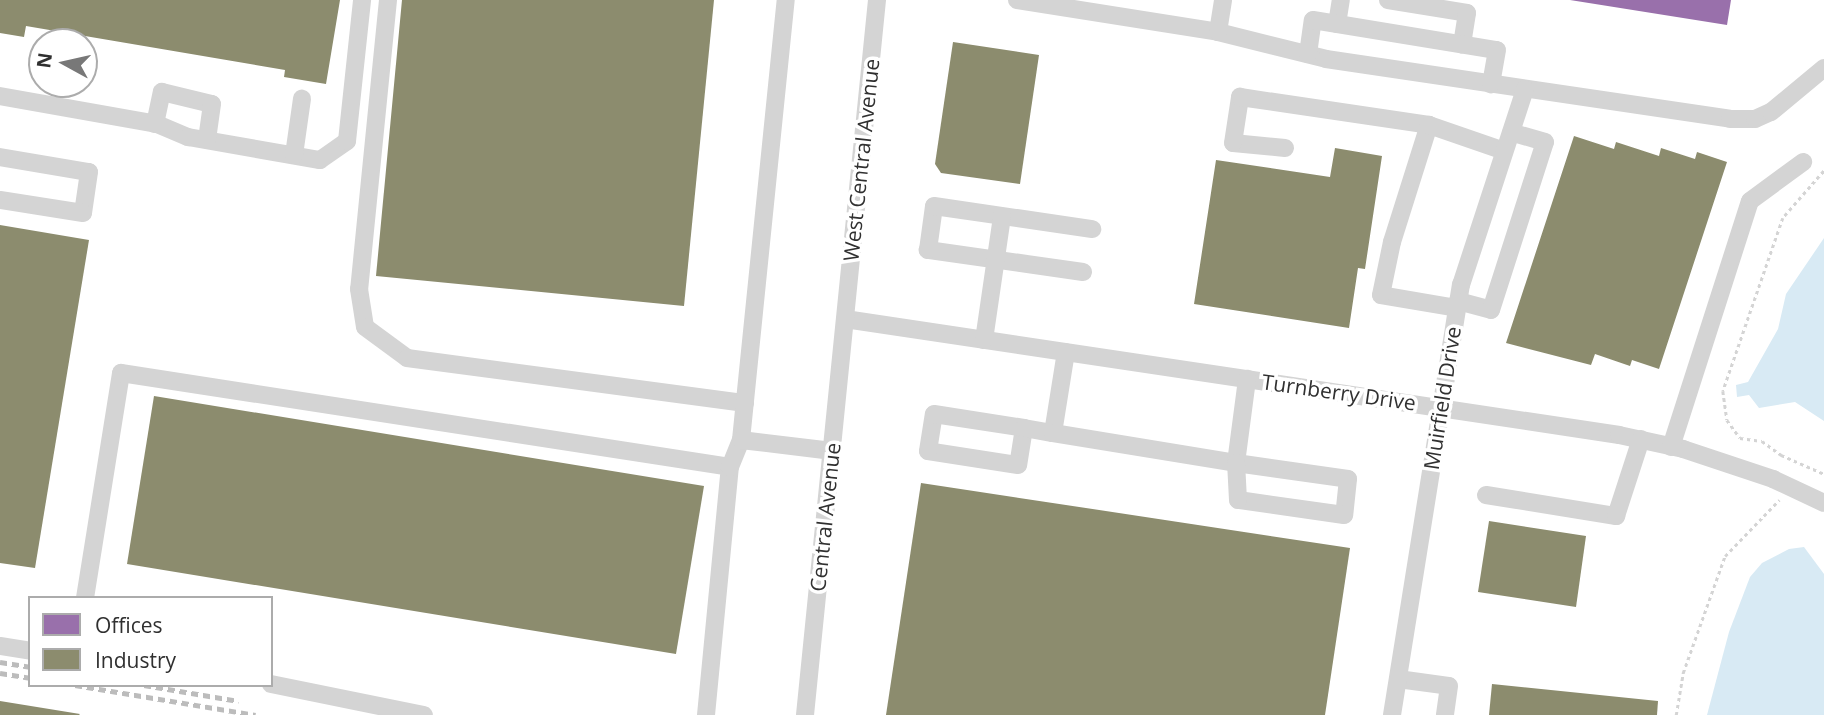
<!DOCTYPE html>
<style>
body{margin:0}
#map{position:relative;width:1824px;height:715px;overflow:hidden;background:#fff;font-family:"Open Sans",sans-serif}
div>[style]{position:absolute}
.water>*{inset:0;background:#d8eaf4}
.offices>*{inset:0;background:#9970ab}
.industry>*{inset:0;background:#8c8c6e}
.path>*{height:2.5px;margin-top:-1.25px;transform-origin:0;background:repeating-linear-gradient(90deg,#d4d4d4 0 3.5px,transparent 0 7px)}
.minor>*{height:18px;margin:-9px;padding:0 9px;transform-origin:9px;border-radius:9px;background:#d4d4d4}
.rail>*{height:4.5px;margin-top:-2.25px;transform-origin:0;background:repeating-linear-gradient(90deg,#bcbcbc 0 7px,transparent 0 12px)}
span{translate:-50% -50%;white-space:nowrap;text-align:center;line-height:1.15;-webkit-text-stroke:7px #fff;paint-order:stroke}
.street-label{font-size:21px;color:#303030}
.legend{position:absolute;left:28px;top:596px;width:245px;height:91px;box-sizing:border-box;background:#fff;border:2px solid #acacac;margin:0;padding:9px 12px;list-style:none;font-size:21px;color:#303030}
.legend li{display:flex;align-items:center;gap:14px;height:35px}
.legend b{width:35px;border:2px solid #acacac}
.north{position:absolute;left:28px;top:28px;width:70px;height:70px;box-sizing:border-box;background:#fff;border:2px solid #acacac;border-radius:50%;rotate:278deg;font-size:19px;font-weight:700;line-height:28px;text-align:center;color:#303030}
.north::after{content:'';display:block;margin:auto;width:24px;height:32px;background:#787878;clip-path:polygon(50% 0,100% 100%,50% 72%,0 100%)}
</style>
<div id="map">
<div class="water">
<div style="clip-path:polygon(1824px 238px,1824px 421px,1795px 402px,1759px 408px,1749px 395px,1737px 397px,1736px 385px,1748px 382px,1778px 329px,1786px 294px)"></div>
<div style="clip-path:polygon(1804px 547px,1824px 574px,1824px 715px,1707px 715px,1729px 632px,1750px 577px,1762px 563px,1789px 549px)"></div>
</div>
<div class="offices">
<div style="clip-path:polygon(1570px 0,1731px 0,1727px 25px)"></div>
</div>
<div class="industry">
<div style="clip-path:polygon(0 0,340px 0,326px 84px,284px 77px,285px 70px,26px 26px,24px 37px,0 33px)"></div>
<div style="clip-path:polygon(402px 0,714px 0,684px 306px,376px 276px)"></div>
<div style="clip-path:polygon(953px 42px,1039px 55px,1020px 184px,941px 173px,935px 164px)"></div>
<div style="clip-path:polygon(1574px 136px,1614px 149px,1616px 142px,1659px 156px,1661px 148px,1695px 159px,1697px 152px,1727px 162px,1659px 369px,1632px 360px,1630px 366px,1595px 354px,1591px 365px,1506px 343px)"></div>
<div style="clip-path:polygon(1335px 148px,1382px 156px,1365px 269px,1358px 268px,1349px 328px,1194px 304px,1216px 160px,1330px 177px)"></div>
<div style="clip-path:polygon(0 225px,89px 240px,35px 568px,0 563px)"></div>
<div style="clip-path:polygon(154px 396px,704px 486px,676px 654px,127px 564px)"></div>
<div style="clip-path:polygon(921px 483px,1350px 548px,1325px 715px,886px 715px)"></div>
<div style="clip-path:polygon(1489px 521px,1586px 536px,1576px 607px,1478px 592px)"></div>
<div style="clip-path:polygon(1492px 684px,1658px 701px,1657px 715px,1489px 715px)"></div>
<div style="clip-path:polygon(0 701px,80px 714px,79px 715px,0 715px)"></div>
</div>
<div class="path">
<div style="left:1824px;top:171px;width:62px;rotate:131.1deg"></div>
<div style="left:1783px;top:218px;width:183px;rotate:109.1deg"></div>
<div style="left:1723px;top:391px;width:29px;rotate:82deg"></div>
<div style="left:1727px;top:420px;width:22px;rotate:54deg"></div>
<div style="left:1740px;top:438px;width:22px;rotate:8deg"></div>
<div style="left:1762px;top:441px;width:24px;rotate:36deg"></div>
<div style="left:1781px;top:455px;width:47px;rotate:23.8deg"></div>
<div style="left:1676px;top:715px;width:43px;rotate:-80.5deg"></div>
<div style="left:1683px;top:673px;width:124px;rotate:-70.3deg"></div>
<div style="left:1725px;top:556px;width:78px;rotate:-46deg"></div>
</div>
<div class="minor">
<div style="left:388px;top:0;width:290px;rotate:95.7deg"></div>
<div style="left:359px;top:289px;width:38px;rotate:81deg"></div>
<div style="left:365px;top:327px;width:52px;rotate:36.4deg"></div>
<div style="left:407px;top:358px;width:341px;rotate:7.6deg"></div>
<div style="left:1017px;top:0;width:204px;rotate:9deg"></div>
<div style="left:1218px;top:32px;width:111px;rotate:14deg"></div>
<div style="left:1326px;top:59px;width:408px;rotate:8.4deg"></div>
<div style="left:1730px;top:119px;width:25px"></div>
<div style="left:1755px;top:119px;width:17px;rotate:-24deg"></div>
<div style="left:1771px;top:112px;width:69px;rotate:-39.7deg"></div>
<div style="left:1388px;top:0;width:80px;rotate:9.3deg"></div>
<div style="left:1467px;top:13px;width:32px;rotate:99deg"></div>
<div style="left:1337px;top:24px;width:24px;rotate:-81deg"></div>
<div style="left:1218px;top:32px;width:32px;rotate:-81deg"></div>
<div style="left:1308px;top:54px;width:34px;rotate:-82deg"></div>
<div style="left:1313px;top:20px;width:186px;rotate:9.3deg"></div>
<div style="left:1497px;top:50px;width:35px;rotate:100deg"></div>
<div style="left:0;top:96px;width:159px;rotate:10.1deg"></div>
<div style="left:157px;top:124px;width:34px;rotate:23deg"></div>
<div style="left:188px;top:137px;width:134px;rotate:9.9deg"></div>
<div style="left:320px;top:160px;width:33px;rotate:-35deg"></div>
<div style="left:347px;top:141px;width:142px;rotate:-83.9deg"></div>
<div style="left:155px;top:124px;width:33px;rotate:-78deg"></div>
<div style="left:162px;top:92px;width:51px;rotate:13.5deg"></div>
<div style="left:212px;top:104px;width:36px;rotate:98deg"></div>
<div style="left:1285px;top:148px;width:52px;rotate:-174.5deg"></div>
<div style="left:1233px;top:143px;width:47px;rotate:-81.3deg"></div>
<div style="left:1240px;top:97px;width:191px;rotate:8.4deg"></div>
<div style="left:294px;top:155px;width:57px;rotate:-81.9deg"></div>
<div style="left:0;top:157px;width:90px;rotate:9.6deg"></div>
<div style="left:89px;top:172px;width:41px;rotate:98.3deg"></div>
<div style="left:83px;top:213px;width:84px;rotate:-171.1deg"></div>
<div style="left:1083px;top:272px;width:157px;rotate:-171.9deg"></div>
<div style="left:928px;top:250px;width:44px;rotate:-82.2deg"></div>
<div style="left:934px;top:206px;width:160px;rotate:8.3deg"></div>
<div style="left:1458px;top:301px;width:34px;rotate:15deg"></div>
<div style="left:1491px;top:310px;width:176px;rotate:-72.2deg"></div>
<div style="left:1545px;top:142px;width:35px;rotate:-164deg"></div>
<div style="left:1457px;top:308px;width:77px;rotate:-170.3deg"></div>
<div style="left:1381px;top:295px;width:54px;rotate:-78.3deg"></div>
<div style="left:1392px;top:242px;width:123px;rotate:-72.5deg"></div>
<div style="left:1429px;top:125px;width:79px;rotate:19.1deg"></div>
<div style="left:845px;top:319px;width:783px;rotate:8.52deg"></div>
<div style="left:1619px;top:435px;width:66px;rotate:12.3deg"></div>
<div style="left:1683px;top:449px;width:95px;rotate:18.4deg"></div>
<div style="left:1773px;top:479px;width:56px;rotate:25.2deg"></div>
<div style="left:984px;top:340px;width:125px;rotate:-81.7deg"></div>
<div style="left:1024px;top:428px;width:37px;rotate:99deg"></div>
<div style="left:1018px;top:465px;width:91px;rotate:-171.2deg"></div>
<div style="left:928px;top:451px;width:37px;rotate:-81deg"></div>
<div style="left:934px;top:414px;width:91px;rotate:8.8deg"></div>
<div style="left:1024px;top:428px;width:29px;rotate:10deg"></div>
<div style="left:1053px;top:433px;width:82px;rotate:-80.9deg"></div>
<div style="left:1053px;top:433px;width:185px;rotate:9.3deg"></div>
<div style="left:1236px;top:463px;width:85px;rotate:-82.5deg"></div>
<div style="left:741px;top:440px;width:442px;rotate:-84.2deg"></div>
<div style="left:1671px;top:447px;width:258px;rotate:-72.2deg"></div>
<div style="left:1750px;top:201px;width:66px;rotate:-36.3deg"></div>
<div style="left:1236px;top:463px;width:113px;rotate:8.1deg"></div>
<div style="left:1348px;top:479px;width:36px;rotate:96deg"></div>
<div style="left:1344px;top:515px;width:107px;rotate:-171.9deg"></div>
<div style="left:1238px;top:500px;width:37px;rotate:-93deg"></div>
<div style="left:1486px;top:495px;width:132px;rotate:9.2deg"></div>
<div style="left:1616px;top:516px;width:81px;rotate:-72deg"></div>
<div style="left:85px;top:598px;width:228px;rotate:-80.9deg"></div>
<div style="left:121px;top:373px;width:616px;rotate:8.77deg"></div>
<div style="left:0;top:646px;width:30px;rotate:9deg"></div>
<div style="left:1398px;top:679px;width:51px;rotate:7.8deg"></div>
<div style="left:1449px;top:686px;width:29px;rotate:98deg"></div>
<div style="left:271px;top:684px;width:156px;rotate:11.5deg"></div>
<div style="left:706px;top:715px;width:249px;rotate:-84.5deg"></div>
<div style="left:730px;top:467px;width:29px;rotate:-68deg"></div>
<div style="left:741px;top:440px;width:92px;rotate:6.9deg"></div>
<div style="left:805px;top:715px;width:719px;rotate:-84.25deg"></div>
<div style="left:1392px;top:715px;width:436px;rotate:-80.9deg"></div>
<div style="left:1461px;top:285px;width:206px;rotate:-71.9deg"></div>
</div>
<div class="rail">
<div style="left:0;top:662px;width:30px;rotate:9deg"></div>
<div style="left:0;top:673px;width:30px;rotate:9deg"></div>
<div style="left:75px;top:685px;width:183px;rotate:9.4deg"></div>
<div style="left:144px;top:685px;width:96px;rotate:9.6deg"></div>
</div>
<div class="street-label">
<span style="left:861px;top:160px;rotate:-84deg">West Central Avenue</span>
<span style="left:1339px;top:392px;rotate:8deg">Turnberry Drive</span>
<span style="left:1442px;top:398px;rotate:-81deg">Muirfield Drive</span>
<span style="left:825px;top:517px;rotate:-84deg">Central Avenue</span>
</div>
<ul class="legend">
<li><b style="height:19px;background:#9970ab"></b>Offices</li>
<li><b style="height:19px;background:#8c8c6e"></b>Industry</li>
</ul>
<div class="north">N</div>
</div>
